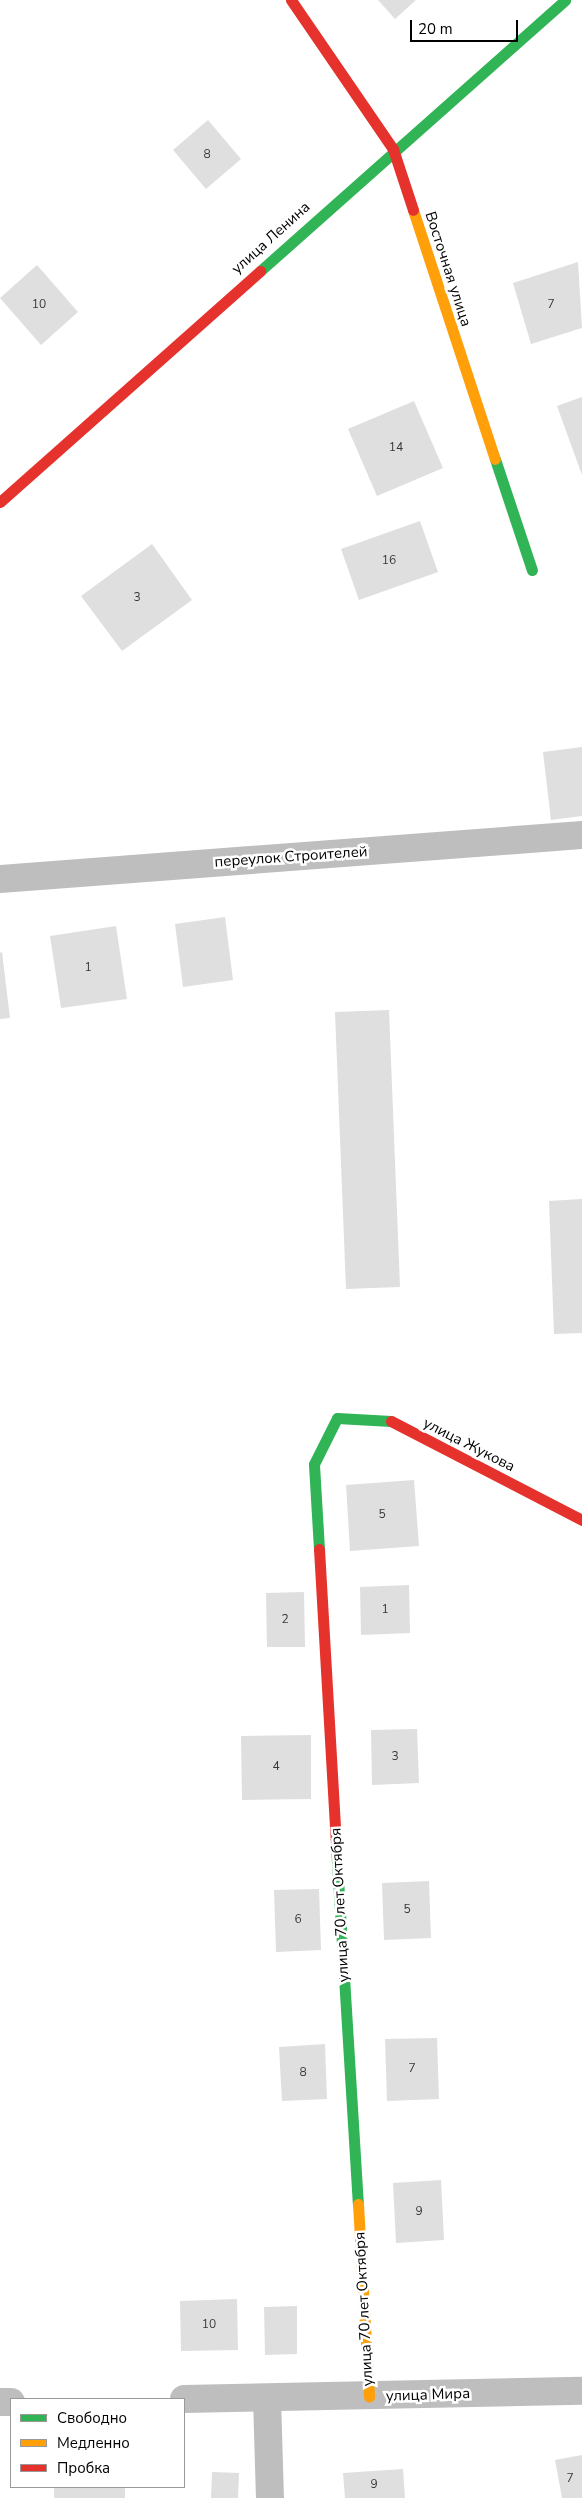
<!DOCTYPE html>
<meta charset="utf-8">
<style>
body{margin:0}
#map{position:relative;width:582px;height:2498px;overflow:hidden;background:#fff;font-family:"Nunito Sans",sans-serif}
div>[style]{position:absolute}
.building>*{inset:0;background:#dfdfdf}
.street>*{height:28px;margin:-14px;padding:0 14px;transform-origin:14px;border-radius:14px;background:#bebebe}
.fast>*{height:11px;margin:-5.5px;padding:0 5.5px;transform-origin:5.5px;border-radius:5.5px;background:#30b455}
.slow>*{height:11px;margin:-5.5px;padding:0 5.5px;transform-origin:5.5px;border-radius:5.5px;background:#ff9f0a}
.jam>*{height:11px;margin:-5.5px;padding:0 5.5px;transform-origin:5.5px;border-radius:5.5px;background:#e5322d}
span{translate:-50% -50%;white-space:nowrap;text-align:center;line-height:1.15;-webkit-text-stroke:5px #fff;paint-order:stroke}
.number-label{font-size:12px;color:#383838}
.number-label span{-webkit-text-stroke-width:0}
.street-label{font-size:15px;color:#000}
.legend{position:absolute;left:10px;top:2398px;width:175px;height:90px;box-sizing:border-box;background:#fff;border:1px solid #999;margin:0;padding:6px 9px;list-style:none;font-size:15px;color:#000}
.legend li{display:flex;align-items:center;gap:10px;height:25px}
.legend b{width:25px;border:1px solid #999}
.scale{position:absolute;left:410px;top:20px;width:108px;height:22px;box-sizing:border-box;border:2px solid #000;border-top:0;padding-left:6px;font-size:15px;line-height:18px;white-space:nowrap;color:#000;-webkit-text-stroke:4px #fff;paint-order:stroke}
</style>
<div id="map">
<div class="building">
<div style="clip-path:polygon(378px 0,416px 0,395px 19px)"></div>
<div style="clip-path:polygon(208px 120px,241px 159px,206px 189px,173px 150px)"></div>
<div style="clip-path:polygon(578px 262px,582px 328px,531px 344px,513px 283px)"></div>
<div style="clip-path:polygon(37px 265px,78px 312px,41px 345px,0 298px)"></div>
<div style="clip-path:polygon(582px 397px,582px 475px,557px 406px)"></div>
<div style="clip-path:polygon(414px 401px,443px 468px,377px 496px,348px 429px)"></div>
<div style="clip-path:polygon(420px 521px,438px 572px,359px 600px,341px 549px)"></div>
<div style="clip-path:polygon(152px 544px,192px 600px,122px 651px,81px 596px)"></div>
<div style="clip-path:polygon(582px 747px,582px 816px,551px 820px,543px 752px)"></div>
<div style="clip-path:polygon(225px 917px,233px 980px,183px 987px,175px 924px)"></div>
<div style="clip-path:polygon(116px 926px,127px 999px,61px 1008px,50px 936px)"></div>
<div style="clip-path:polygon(2px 952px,10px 1018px,0 1019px,0 953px)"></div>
<div style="clip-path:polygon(389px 1010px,400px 1287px,346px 1289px,335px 1012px)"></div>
<div style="clip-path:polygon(582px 1199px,582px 1333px,554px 1334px,549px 1201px)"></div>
<div style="clip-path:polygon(414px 1480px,419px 1546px,350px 1551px,346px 1485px)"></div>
<div style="clip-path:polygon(409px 1585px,410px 1633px,361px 1635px,360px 1587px)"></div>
<div style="clip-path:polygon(304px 1592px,305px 1647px,267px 1647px,266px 1593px)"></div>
<div style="clip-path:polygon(417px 1729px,419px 1783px,372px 1785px,371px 1730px)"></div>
<div style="clip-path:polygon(311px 1735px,311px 1799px,242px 1800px,241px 1736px)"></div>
<div style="clip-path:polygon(429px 1881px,431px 1938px,384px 1940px,382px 1883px)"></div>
<div style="clip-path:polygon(319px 1889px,321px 1950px,276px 1952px,274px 1890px)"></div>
<div style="clip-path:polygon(437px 2038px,439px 2099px,387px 2101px,385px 2039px)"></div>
<div style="clip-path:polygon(325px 2044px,327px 2099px,282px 2101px,279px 2047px)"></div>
<div style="clip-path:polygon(441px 2180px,444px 2240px,396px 2243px,393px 2183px)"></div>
<div style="clip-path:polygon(237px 2299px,238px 2350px,181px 2351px,180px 2301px)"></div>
<div style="clip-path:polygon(297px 2306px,297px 2354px,265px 2355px,264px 2307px)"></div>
<div style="clip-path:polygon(582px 2455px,582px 2498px,562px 2498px,555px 2460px)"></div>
<div style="clip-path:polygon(403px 2469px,405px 2498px,345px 2498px,343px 2473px)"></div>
<div style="clip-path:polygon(212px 2472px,239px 2473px,238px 2498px,211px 2498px)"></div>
<div style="clip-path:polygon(54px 2487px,125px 2487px,125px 2498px,54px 2498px)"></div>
</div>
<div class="street">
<div style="left:0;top:879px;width:584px;rotate:-4.32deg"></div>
<div style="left:267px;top:2398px;width:100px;rotate:88.3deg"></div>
<div style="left:184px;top:2399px;width:398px;rotate:-1.2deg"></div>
<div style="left:0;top:2402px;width:11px"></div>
</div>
<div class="fast">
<div style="left:260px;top:271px;width:408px;rotate:-41.6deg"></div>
<div style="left:495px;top:459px;width:117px;rotate:71.6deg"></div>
<div style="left:319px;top:1549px;width:85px;rotate:-93.4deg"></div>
<div style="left:314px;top:1464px;width:51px;rotate:-63.4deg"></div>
<div style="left:337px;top:1418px;width:54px;rotate:3.2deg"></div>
<div style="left:336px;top:1846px;width:359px;rotate:86.5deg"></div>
</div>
<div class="slow">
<div style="left:413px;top:210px;width:262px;rotate:71.8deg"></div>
<div style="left:358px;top:2204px;width:193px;rotate:86.7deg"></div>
</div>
<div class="jam">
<div style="left:291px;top:0;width:181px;rotate:55.6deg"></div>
<div style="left:393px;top:149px;width:64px;rotate:71.8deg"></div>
<div style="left:0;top:502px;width:348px;rotate:-41.6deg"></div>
<div style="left:391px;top:1421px;width:215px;rotate:27.4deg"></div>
<div style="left:319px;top:1549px;width:297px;rotate:86.7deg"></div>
</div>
<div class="number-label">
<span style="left:207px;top:155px">8</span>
<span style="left:39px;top:305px">10</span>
<span style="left:551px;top:305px">7</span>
<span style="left:396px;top:448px">14</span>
<span style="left:389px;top:561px">16</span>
<span style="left:137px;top:598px">3</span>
<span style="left:88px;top:968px">1</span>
<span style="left:382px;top:1515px">5</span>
<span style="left:385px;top:1610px">1</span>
<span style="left:285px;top:1620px">2</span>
<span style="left:395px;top:1757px">3</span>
<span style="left:276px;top:1767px">4</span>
<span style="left:407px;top:1910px">5</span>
<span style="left:298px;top:1920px">6</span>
<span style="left:412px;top:2069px">7</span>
<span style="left:303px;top:2073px">8</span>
<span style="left:419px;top:2212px">9</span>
<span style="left:209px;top:2325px">10</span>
<span style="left:570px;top:2479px">7</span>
<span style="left:374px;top:2485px">9</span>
</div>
<div class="street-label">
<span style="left:271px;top:238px;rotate:-42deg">улица Ленина</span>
<span style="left:448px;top:269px;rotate:72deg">Восточная улица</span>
<span style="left:291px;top:857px;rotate:-4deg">переулок Строителей</span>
<span style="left:469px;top:1445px;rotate:27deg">улица Жукова</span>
<span style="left:340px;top:1905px;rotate:-93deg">улица 70 лет Октября</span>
<span style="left:364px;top:2309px;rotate:-93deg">улица 70 лет Октября</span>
<span style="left:428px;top:2395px;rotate:-2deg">улица Мира</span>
</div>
<ul class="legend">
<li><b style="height:6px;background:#30b455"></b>Свободно</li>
<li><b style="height:6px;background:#ff9f0a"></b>Медленно</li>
<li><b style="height:6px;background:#e5322d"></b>Пробка</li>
</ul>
<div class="scale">20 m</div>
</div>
